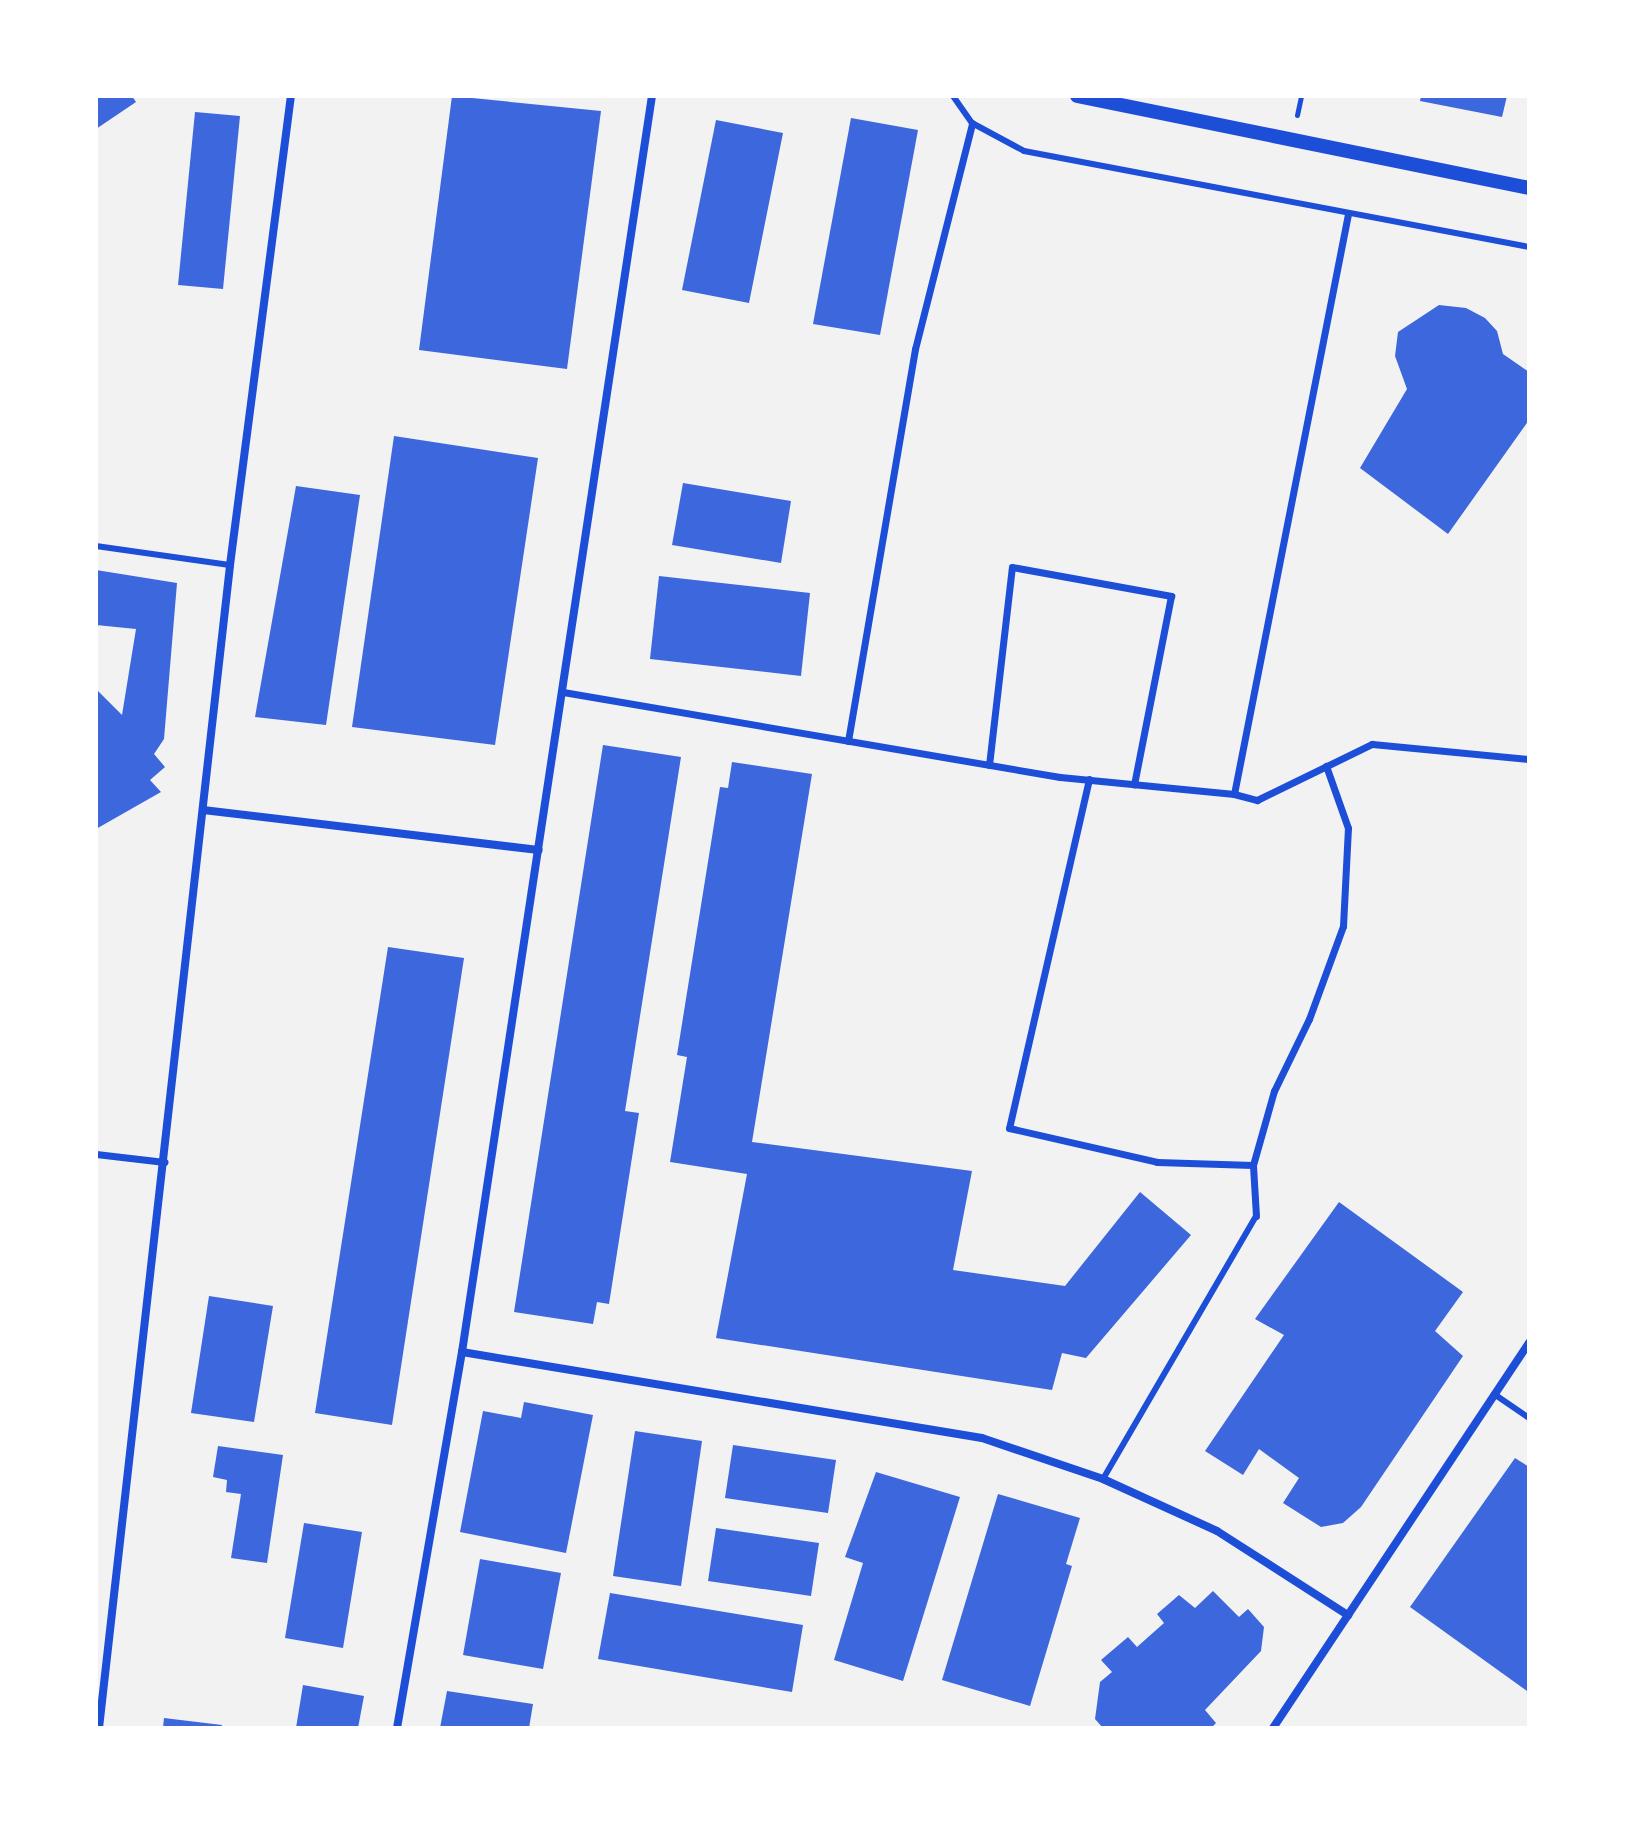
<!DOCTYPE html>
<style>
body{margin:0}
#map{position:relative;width:1625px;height:1824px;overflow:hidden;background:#f2f2f2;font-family:Rubik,sans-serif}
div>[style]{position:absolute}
.building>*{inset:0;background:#3d67dc}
.path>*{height:5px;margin:-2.5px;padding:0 2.5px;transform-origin:2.5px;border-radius:2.5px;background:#1d4ed8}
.service>*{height:6px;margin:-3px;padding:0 3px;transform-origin:3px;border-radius:3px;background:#1d4ed8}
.pedestrian>*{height:7px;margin:-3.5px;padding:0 3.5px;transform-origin:3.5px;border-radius:3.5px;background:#1d4ed8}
.minor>*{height:8px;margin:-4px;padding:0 4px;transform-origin:4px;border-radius:4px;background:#1d4ed8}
.tertiary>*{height:14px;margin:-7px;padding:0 7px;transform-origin:7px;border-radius:7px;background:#1d4ed8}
span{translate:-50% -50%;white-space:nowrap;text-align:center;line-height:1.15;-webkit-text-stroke:6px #fff;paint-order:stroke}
.frame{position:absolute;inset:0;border:98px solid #fff;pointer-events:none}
</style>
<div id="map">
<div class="building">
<div style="clip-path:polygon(96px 96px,132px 96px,136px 102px,96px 129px)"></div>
<div style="clip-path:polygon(452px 96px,601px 111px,567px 369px,419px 350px)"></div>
<div style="clip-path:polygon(1421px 96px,1507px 96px,1502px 117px,1420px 101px)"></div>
<div style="clip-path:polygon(195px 112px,240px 116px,223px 289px,178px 285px)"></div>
<div style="clip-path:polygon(851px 118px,918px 130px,880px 335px,813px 324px)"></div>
<div style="clip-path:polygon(716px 120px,783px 133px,749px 303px,682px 290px)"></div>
<div style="clip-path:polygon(1439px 305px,1466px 308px,1485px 318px,1497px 331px,1503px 354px,1529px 372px,1529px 420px,1448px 534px,1360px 468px,1407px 389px,1395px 356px,1398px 332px)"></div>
<div style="clip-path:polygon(394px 436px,538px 458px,495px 745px,352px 727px)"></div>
<div style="clip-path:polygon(683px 483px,791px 501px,781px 563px,672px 545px)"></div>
<div style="clip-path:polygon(296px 486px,360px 495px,326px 725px,255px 717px)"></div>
<div style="clip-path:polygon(96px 570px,177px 583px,164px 739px,154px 754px,165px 767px,150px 780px,161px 792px,96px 829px,96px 689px,122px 715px,136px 629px,96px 625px)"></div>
<div style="clip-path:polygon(659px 576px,810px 593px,801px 676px,650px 659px)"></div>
<div style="clip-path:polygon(603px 745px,681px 757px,625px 1111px,639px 1113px,609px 1304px,597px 1302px,593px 1324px,514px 1312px)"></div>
<div style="clip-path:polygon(732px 762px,812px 774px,752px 1142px,972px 1171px,953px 1270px,1065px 1286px,1140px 1192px,1191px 1235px,1086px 1358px,1062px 1353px,1052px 1390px,716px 1338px,747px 1174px,670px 1162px,687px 1057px,677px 1055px,720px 787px,728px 788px)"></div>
<div style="clip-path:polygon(388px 947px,464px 958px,392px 1425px,315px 1413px)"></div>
<div style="clip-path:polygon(1339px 1202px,1463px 1292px,1435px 1331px,1463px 1356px,1361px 1507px,1343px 1523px,1321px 1527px,1283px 1503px,1299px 1478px,1259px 1449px,1243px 1475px,1205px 1451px,1284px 1335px,1255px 1319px)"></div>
<div style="clip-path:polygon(209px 1296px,273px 1306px,254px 1422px,191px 1413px)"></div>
<div style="clip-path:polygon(524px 1402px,593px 1415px,566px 1553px,460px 1532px,483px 1411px,521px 1418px)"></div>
<div style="clip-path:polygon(635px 1431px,702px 1441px,681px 1586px,613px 1576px)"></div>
<div style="clip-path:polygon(733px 1445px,836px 1460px,828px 1513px,725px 1498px)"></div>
<div style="clip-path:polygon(218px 1446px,283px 1455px,267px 1563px,231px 1558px,241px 1494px,226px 1492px,227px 1480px,213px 1477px)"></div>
<div style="clip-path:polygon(1515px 1458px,1529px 1467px,1527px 1691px,1410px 1607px)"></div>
<div style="clip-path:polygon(876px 1472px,960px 1497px,903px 1681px,834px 1660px,863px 1563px,845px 1557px)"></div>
<div style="clip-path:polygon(998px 1494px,1080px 1518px,1066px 1564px,1072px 1566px,1030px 1706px,942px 1680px)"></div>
<div style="clip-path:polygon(304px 1523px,362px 1532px,343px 1648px,285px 1638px)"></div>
<div style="clip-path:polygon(716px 1528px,819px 1543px,811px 1596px,708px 1581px)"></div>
<div style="clip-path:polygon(480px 1559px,561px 1573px,543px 1669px,463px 1655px)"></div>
<div style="clip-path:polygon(1213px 1591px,1239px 1617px,1248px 1609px,1264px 1627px,1261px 1651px,1205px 1710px,1216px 1723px,1211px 1728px,1103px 1728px,1095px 1719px,1100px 1682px,1112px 1672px,1101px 1660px,1128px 1637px,1137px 1647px,1164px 1623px,1157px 1614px,1179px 1595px,1195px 1608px)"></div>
<div style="clip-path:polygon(610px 1593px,803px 1625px,792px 1692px,598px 1659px)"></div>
<div style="clip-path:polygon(303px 1685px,364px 1696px,358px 1728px,296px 1728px)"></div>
<div style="clip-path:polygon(447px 1691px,533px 1704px,529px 1728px,440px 1728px)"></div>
<div style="clip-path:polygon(164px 1718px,222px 1725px,221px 1728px,163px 1728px)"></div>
</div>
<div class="path">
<div style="left:1297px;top:115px;width:19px;rotate:-78deg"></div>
</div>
<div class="service">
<div style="left:953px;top:96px;width:33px;rotate:55deg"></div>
<div style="left:972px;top:123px;width:59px;rotate:28.3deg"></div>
<div style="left:1024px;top:151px;width:514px;rotate:10.76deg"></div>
<div style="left:96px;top:546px;width:135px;rotate:8.1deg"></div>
<div style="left:1494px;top:1394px;width:42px;rotate:34.4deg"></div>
<div style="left:1103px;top:1479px;width:304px;rotate:-59.8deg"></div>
</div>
<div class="pedestrian">
<div style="left:1348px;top:214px;width:591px;rotate:101.12deg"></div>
<div style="left:1234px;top:794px;width:24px;rotate:15deg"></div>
<div style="left:1257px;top:800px;width:128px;rotate:-26deg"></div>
<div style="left:1372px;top:744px;width:158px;rotate:5.5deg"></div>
<div style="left:563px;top:692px;width:504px;rotate:9.71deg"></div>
<div style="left:1060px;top:777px;width:175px;rotate:5.6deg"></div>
<div style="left:848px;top:741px;width:398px;rotate:-80.3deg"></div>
<div style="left:915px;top:349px;width:233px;rotate:-75.8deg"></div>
<div style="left:989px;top:765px;width:199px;rotate:-83.4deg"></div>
<div style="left:1012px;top:567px;width:162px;rotate:10.3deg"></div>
<div style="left:1171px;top:596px;width:192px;rotate:101.1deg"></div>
<div style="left:1089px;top:779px;width:358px;rotate:102.9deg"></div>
<div style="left:1009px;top:1128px;width:152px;rotate:12.9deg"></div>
<div style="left:1157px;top:1162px;width:96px;rotate:1.8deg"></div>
<div style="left:96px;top:1154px;width:69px;rotate:6.6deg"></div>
<div style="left:1256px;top:1216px;width:51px;rotate:-93.4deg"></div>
<div style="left:1253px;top:1165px;width:77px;rotate:-74.2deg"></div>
<div style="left:1274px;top:1091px;width:80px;rotate:-64.1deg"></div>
<div style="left:1309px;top:1019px;width:99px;rotate:-69.9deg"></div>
<div style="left:1343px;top:926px;width:98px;rotate:-87.1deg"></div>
<div style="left:1348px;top:828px;width:66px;rotate:-109.5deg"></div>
</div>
<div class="minor">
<div style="left:203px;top:810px;width:338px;rotate:6.8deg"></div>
<div style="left:462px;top:1352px;width:527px;rotate:9.39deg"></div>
<div style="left:982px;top:1438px;width:128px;rotate:18.7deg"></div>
<div style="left:1103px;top:1479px;width:125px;rotate:24.5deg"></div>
<div style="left:1217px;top:1531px;width:156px;rotate:32.7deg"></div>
<div style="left:99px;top:1728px;width:1170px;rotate:-83.57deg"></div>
<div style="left:230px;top:565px;width:473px;rotate:-82.6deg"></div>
<div style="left:397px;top:1728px;width:382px;rotate:-80.2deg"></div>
<div style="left:462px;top:1352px;width:1270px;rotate:-81.4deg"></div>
<div style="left:1273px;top:1728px;width:463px;rotate:-56.4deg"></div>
</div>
<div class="tertiary">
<div style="left:1077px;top:96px;width:461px;rotate:11.5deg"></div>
</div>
<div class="frame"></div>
</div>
